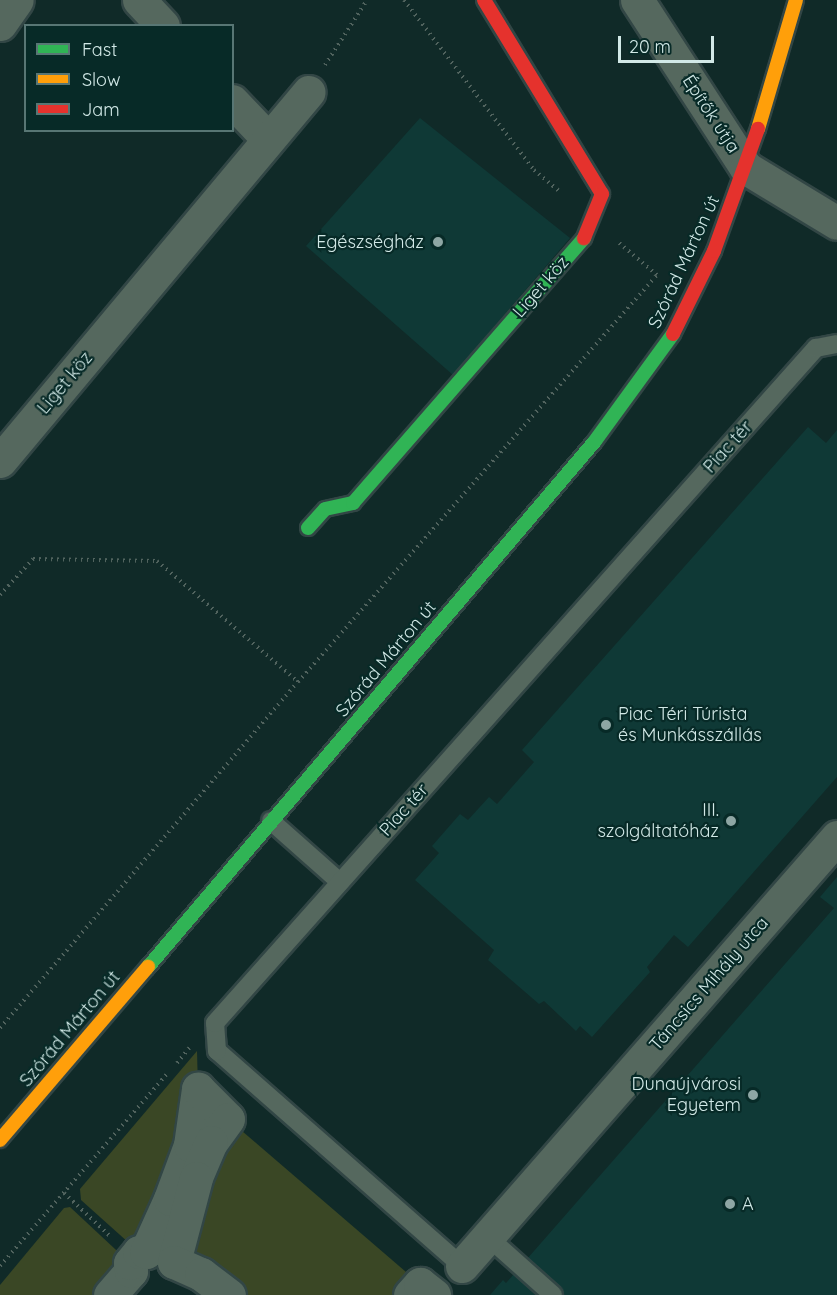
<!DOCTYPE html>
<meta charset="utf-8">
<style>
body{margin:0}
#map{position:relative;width:837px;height:1295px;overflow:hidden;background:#102a28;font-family:Quicksand,sans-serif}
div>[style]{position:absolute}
.built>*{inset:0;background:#0f3936}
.green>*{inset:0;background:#3a4725}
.path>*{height:4px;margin-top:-2px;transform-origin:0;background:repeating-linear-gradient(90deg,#51635e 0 1.5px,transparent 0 6px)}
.roads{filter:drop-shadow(2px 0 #324645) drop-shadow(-2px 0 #324645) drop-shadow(0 2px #324645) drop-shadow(0 -2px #324645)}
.lane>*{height:18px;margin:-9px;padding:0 9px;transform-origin:9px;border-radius:9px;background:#55685e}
.street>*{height:33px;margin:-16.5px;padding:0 16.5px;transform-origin:16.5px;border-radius:16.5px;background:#55685e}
.fast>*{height:14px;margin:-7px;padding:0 7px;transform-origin:7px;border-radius:7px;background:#30b455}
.slow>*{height:14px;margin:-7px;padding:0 7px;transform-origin:7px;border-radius:7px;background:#ff9f0a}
.jam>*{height:14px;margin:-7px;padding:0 7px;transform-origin:7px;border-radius:7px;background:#e5322d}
.dots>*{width:16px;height:16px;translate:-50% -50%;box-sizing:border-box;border:3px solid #072a27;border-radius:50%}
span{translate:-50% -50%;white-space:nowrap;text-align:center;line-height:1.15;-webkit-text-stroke:4.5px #072a27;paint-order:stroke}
.street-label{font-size:18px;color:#d2e9e7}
.poi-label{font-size:18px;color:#d2e9e7}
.right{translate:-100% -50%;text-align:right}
.left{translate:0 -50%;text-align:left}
.legend{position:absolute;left:24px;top:24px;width:210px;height:108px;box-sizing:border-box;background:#072a27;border:2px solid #587674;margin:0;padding:8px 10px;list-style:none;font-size:18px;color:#d2e9e7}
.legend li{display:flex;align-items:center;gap:12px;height:30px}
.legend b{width:30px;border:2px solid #587674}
.scale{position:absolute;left:618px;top:36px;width:96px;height:27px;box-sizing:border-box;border:3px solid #d2e9e7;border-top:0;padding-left:8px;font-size:18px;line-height:21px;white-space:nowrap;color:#d2e9e7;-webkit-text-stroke:4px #072a27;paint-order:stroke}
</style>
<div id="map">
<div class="built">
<div style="clip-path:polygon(420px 118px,570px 238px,453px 375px,306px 246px)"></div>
<div style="clip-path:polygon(808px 427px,826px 443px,837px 430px,837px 777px,688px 947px,674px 935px,647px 967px,650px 972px,592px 1037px,580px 1026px,576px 1031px,544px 1001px,539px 1004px,488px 960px,494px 950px,415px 880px,439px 853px,432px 846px,460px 814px,468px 820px,489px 797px,497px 804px,534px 762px,522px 750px)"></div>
<div style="clip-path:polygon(837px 877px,837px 1295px,490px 1295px,503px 1280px,506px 1283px,834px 908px,820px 897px)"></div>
</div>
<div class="green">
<div style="clip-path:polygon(197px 1051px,198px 1089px,139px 1252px,81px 1200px,80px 1189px)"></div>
<div style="clip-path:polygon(228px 1119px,420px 1284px,410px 1295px,229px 1295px,174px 1262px)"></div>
<div style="clip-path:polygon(70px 1207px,130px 1263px,110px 1295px,0 1295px,0 1285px,64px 1208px)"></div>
</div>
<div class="path">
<div style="left:404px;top:0;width:214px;rotate:52.6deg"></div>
<div style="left:534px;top:170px;width:34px;rotate:40deg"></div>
<div style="left:325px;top:65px;width:77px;rotate:-57.1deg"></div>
<div style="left:0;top:595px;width:49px;rotate:-47.5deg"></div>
<div style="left:33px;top:559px;width:124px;rotate:0.9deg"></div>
<div style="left:157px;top:561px;width:186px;rotate:40.6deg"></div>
<div style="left:0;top:1028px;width:457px;rotate:-49.3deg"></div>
<div style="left:298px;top:682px;width:543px;rotate:-48.59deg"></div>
<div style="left:657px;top:275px;width:51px;rotate:-139.8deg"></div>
<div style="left:177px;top:1063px;width:22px;rotate:-51deg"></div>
<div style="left:64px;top:1193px;width:64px;rotate:43.1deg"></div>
<div style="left:0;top:1266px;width:256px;rotate:-49deg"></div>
</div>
<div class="roads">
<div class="lane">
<div style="left:271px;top:821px;width:92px;rotate:41.5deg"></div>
<div style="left:488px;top:1237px;width:87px;rotate:41.7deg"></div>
<div style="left:462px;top:1266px;width:326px;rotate:-138.7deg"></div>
<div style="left:217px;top:1051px;width:28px;rotate:-94deg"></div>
<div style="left:215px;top:1023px;width:904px;rotate:-48.32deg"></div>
<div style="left:816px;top:348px;width:21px;rotate:-11deg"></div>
</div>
<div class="street">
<div style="left:139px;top:0;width:35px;rotate:47deg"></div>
<div style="left:637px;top:0;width:200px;rotate:57deg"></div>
<div style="left:746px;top:168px;width:106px;rotate:31.1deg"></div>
<div style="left:0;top:24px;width:29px;rotate:-55deg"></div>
<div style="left:232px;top:101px;width:52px;rotate:46.5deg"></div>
<div style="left:0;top:461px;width:481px;rotate:-50.1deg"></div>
<div style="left:462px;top:1266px;width:570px;rotate:-48.84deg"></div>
<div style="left:110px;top:1295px;width:32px;rotate:-49deg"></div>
<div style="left:131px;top:1271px;width:8px;rotate:-97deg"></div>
<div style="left:130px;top:1263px;width:14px;rotate:-51deg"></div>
<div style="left:139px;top:1252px;width:7px"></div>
<div style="left:146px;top:1252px;width:58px;rotate:-65.6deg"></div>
<div style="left:170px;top:1199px;width:58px;rotate:-69.7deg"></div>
<div style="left:190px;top:1145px;width:57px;rotate:-81.9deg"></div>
<div style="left:198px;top:1089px;width:42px;rotate:45deg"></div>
<div style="left:228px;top:1119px;width:29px;rotate:126deg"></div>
<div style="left:211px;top:1142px;width:39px;rotate:113deg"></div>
<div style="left:196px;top:1178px;width:87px;rotate:104.7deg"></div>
<div style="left:174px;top:1262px;width:30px;rotate:24deg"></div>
<div style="left:201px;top:1274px;width:35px;rotate:37deg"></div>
<div style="left:410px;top:1295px;width:15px;rotate:-48deg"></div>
<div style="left:420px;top:1284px;width:18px;rotate:38deg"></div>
</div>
<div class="fast">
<div style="left:308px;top:528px;width:25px;rotate:-48deg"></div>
<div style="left:325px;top:509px;width:29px;rotate:-12deg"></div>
<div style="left:353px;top:503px;width:352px;rotate:-48.9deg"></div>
<div style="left:148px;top:967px;width:690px;rotate:-49.64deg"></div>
<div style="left:595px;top:441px;width:132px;rotate:-53.9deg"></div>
</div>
<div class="slow">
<div style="left:758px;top:129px;width:134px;rotate:-73.6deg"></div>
<div style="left:0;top:1140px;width:228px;rotate:-49.5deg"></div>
</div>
<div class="jam">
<div style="left:484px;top:0;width:227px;rotate:58.7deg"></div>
<div style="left:602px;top:194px;width:48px;rotate:112.2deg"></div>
<div style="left:673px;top:334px;width:93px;rotate:-63.7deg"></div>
<div style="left:714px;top:251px;width:130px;rotate:-70.2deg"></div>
</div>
</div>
<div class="dots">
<div style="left:438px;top:242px;background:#8ea6a4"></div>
<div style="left:606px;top:725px;background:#8ea6a4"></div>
<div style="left:731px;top:821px;background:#8ea6a4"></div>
<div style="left:753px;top:1095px;background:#8ea6a4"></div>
<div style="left:730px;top:1204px;background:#8ea6a4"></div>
</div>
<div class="street-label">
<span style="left:711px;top:114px;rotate:57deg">Építők útja</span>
<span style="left:684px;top:262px;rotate:-65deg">Szórád Márton út</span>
<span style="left:541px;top:287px;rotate:-49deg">Liget köz</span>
<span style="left:65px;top:383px;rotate:-50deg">Liget köz</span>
<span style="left:728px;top:447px;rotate:-48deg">Piac tér</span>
<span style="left:386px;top:659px;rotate:-50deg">Szórád Márton út</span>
<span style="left:404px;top:810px;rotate:-48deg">Piac tér</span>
<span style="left:709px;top:984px;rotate:-49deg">Táncsics Mihály utca</span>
<span style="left:70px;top:1029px;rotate:-50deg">Szórád Márton út</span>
</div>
<div class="poi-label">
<span class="right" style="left:424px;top:242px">Egészségház</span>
<span class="left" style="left:618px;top:725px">Piac Téri Túrista<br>és Munkásszállás</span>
<span class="right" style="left:719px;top:821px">III.<br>szolgáltatóház</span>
<span class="right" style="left:741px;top:1095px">Dunaújvárosi<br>Egyetem</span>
<span class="left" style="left:742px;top:1204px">A</span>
</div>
<ul class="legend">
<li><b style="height:8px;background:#30b455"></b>Fast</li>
<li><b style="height:8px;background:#ff9f0a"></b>Slow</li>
<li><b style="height:8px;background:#e5322d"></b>Jam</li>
</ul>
<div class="scale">20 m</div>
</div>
